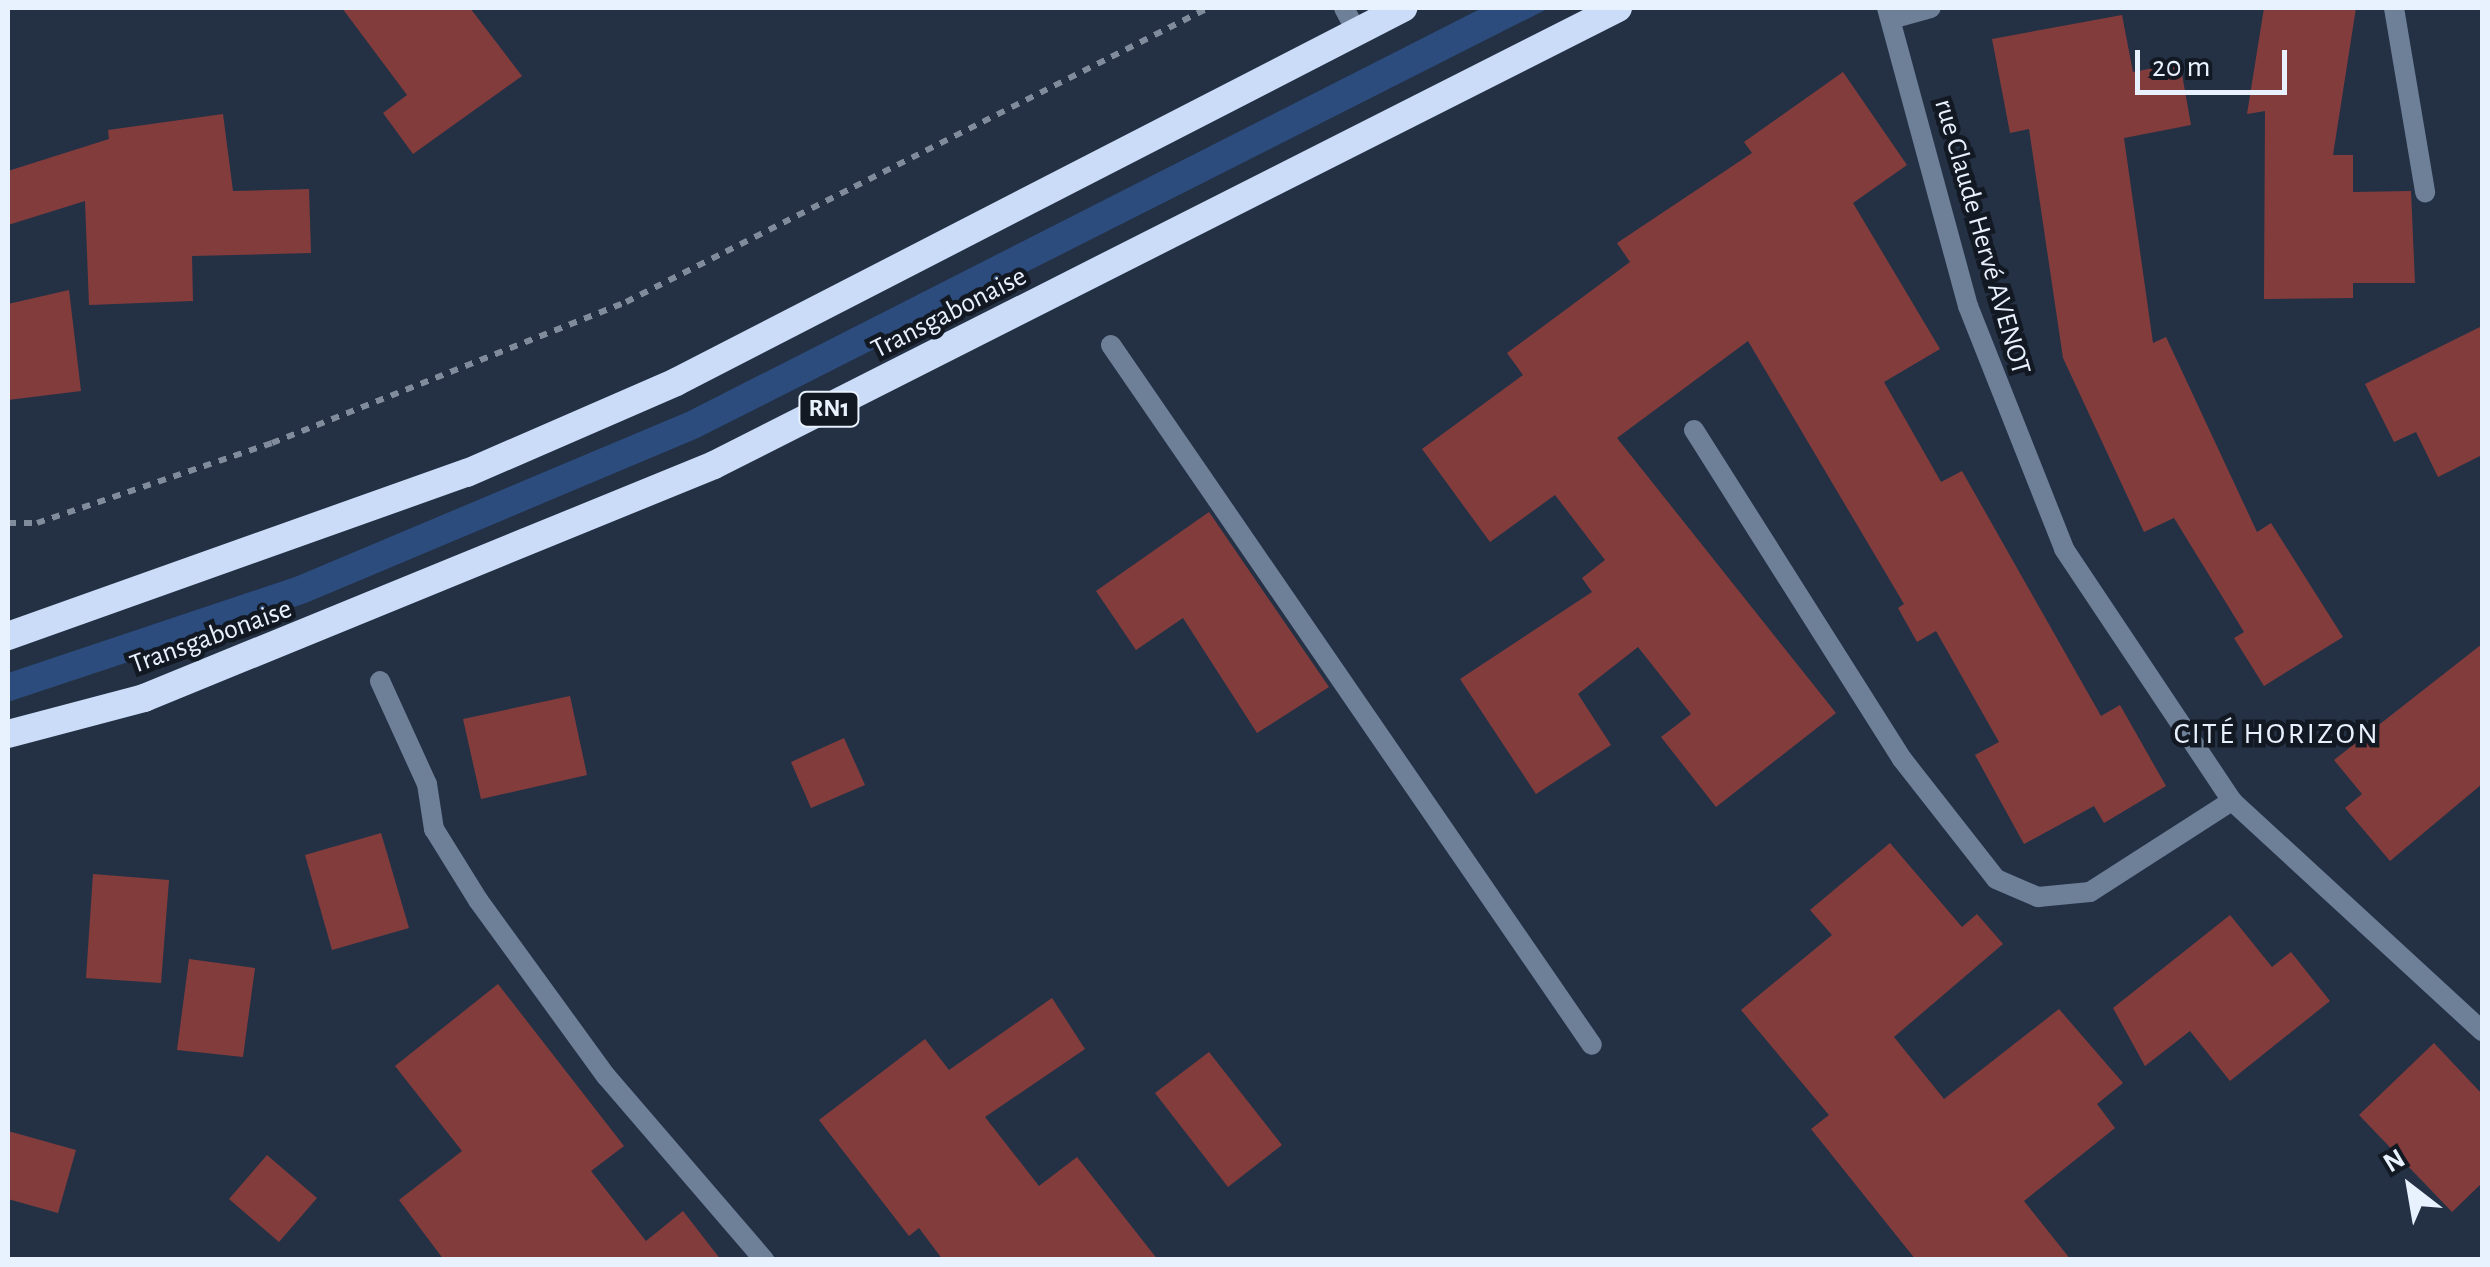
<!DOCTYPE html>
<meta charset="utf-8">
<style>
body{margin:0}
#map{position:relative;width:2490px;height:1267px;overflow:hidden;background:#243145;font-family:"Alegreya Sans",sans-serif}
div>[style]{position:absolute}
.green>*{inset:0;background:#2c4c7e}
.building>*{inset:0;background:#833c3c}
.path>*{height:6px;margin-top:-3px;transform-origin:0;background:repeating-linear-gradient(90deg,#808b9b 0 8px,transparent 0 16px)}
.minor>*{height:20px;margin:-10px;padding:0 10px;transform-origin:10px;border-radius:10px;background:#6e7f98}
.trunk>*{height:28px;margin:-14px;padding:0 14px;transform-origin:14px;border-radius:14px;background:#cadcf7}
span{translate:-50% -50%;white-space:nowrap;text-align:center;line-height:1.15;-webkit-text-stroke:9px #131922;paint-order:stroke}
.shield-label span{padding:2px 8px;background:#131922;border:2px solid;border-radius:8px;-webkit-text-stroke-width:0}
.shield-label{font-size:25px;color:#e8f1fe;font-weight:700}
.street-label{font-size:28px;color:#e8f1fe}
.neighbourhood-label{font-size:30px;color:#e8f1fe;letter-spacing:2.5px}
.frame{position:absolute;inset:0;border:10px solid #e8f1fe;pointer-events:none}
.north{position:absolute;left:2360px;top:1137px;width:100px;height:100px;-webkit-text-stroke:8px #131922;paint-order:stroke;rotate:329deg;font-size:28px;font-weight:700;line-height:40px;text-align:center;color:#e8f1fe}
.north::after{content:'';display:block;margin:auto;width:35px;height:45px;background:#e8f1fe;clip-path:polygon(50% 0,100% 100%,50% 72%,0 100%)}
.scale{position:absolute;left:2135px;top:50px;width:152px;height:45px;box-sizing:border-box;border:5px solid #e8f1fe;border-top:0;padding-left:12px;font-size:30px;line-height:35px;white-space:nowrap;color:#e8f1fe;-webkit-text-stroke:8px #131922;paint-order:stroke}
</style>
<div id="map">
<div class="green">
<div style="clip-path:polygon(1482px 8px,1549px 8px,698px 438px,306px 603px,8px 702px,8px 673px,295px 577px,687px 412px)"></div>
</div>
<div class="building">
<div style="clip-path:polygon(342px 8px,470px 8px,522px 76px,413px 154px,383px 113px,407px 95px)"></div>
<div style="clip-path:polygon(2264px 8px,2356px 8px,2333px 155px,2353px 155px,2353px 192px,2411px 191px,2415px 283px,2353px 283px,2353px 298px,2264px 299px,2265px 111px,2247px 114px)"></div>
<div style="clip-path:polygon(2122px 15px,2133px 72px,2180px 63px,2191px 125px,2124px 138px,2153px 343px,2166px 337px,2257px 532px,2271px 523px,2343px 637px,2264px 686px,2234px 638px,2244px 632px,2174px 518px,2144px 532px,2063px 358px,2029px 129px,2010px 133px,1992px 39px)"></div>
<div style="clip-path:polygon(1843px 72px,1907px 165px,1853px 203px,1940px 349px,1884px 382px,1941px 482px,1962px 471px,2101px 716px,2120px 705px,2166px 786px,2104px 823px,2094px 806px,2024px 844px,1975px 755px,1999px 742px,1936px 631px,1917px 642px,1898px 608px,1904px 604px,1748px 341px,1617px 438px,1836px 713px,1716px 807px,1661px 737px,1691px 714px,1638px 647px,1578px 694px,1611px 745px,1536px 794px,1460px 679px,1592px 592px,1582px 578px,1605px 560px,1555px 495px,1490px 542px,1422px 449px,1523px 375px,1507px 353px,1630px 262px,1617px 243px,1752px 153px,1744px 142px)"></div>
<div style="clip-path:polygon(223px 114px,233px 191px,309px 189px,311px 253px,192px 256px,193px 301px,89px 305px,85px 201px,8px 225px,8px 171px,109px 139px,108px 130px)"></div>
<div style="clip-path:polygon(69px 290px,81px 391px,8px 400px,8px 304px)"></div>
<div style="clip-path:polygon(2482px 326px,2482px 455px,2438px 477px,2416px 432px,2394px 442px,2365px 384px)"></div>
<div style="clip-path:polygon(1209px 512px,1329px 687px,1257px 733px,1183px 618px,1136px 650px,1096px 591px)"></div>
<div style="clip-path:polygon(2482px 644px,2482px 784px,2390px 861px,2345px 808px,2362px 794px,2334px 760px)"></div>
<div style="clip-path:polygon(570px 696px,587px 775px,481px 799px,463px 719px)"></div>
<div style="clip-path:polygon(844px 738px,865px 785px,811px 808px,791px 762px)"></div>
<div style="clip-path:polygon(381px 833px,409px 928px,332px 950px,305px 855px)"></div>
<div style="clip-path:polygon(1890px 843px,1962px 927px,1977px 914px,2003px 944px,1894px 1037px,1944px 1099px,2059px 1009px,2123px 1083px,2097px 1104px,2115px 1128px,2024px 1201px,2071px 1260px,1916px 1260px,1811px 1129px,1829px 1115px,1741px 1010px,1832px 935px,1810px 910px)"></div>
<div style="clip-path:polygon(93px 874px,169px 880px,161px 983px,86px 978px)"></div>
<div style="clip-path:polygon(2230px 915px,2272px 967px,2291px 952px,2330px 1001px,2230px 1081px,2190px 1031px,2145px 1066px,2113px 1008px)"></div>
<div style="clip-path:polygon(189px 959px,255px 968px,243px 1057px,177px 1050px)"></div>
<div style="clip-path:polygon(498px 984px,624px 1146px,591px 1171px,646px 1241px,683px 1211px,721px 1260px,444px 1260px,399px 1200px,462px 1151px,395px 1066px)"></div>
<div style="clip-path:polygon(1052px 998px,1085px 1049px,985px 1117px,1039px 1186px,1077px 1157px,1158px 1260px,943px 1260px,919px 1228px,909px 1236px,819px 1120px,925px 1039px,949px 1070px)"></div>
<div style="clip-path:polygon(2434px 1043px,2482px 1094px,2482px 1183px,2452px 1212px,2359px 1115px)"></div>
<div style="clip-path:polygon(1209px 1052px,1282px 1145px,1228px 1187px,1155px 1093px)"></div>
<div style="clip-path:polygon(8px 1131px,76px 1150px,58px 1213px,8px 1199px)"></div>
<div style="clip-path:polygon(267px 1155px,317px 1198px,279px 1242px,229px 1199px)"></div>
</div>
<div class="path">
<div style="left:8px;top:523px;width:29px"></div>
<div style="left:37px;top:523px;width:248px;rotate:-18.8deg"></div>
<div style="left:272px;top:443px;width:381px;rotate:-21.7deg"></div>
<div style="left:626px;top:302px;width:652px;rotate:-26.8deg"></div>
</div>
<div class="minor">
<div style="left:1344px;top:8px;width:26px;rotate:62deg"></div>
<div style="left:1887px;top:8px;width:309px;rotate:74.8deg"></div>
<div style="left:1968px;top:306px;width:261px;rotate:68.4deg"></div>
<div style="left:2064px;top:549px;width:303px;rotate:56.3deg"></div>
<div style="left:2232px;top:801px;width:340px;rotate:42.6deg"></div>
<div style="left:2394px;top:8px;width:187px;rotate:80.4deg"></div>
<div style="left:1891px;top:19px;width:41px;rotate:-15.4deg"></div>
<div style="left:1111px;top:345px;width:849px;rotate:55.51deg"></div>
<div style="left:1694px;top:430px;width:389px;rotate:57.7deg"></div>
<div style="left:1902px;top:759px;width:152px;rotate:51.9deg"></div>
<div style="left:1996px;top:879px;width:46px;rotate:23.2deg"></div>
<div style="left:2038px;top:897px;width:52px;rotate:-5.5deg"></div>
<div style="left:2090px;top:892px;width:169px;rotate:-32.7deg"></div>
<div style="left:380px;top:681px;width:113px;rotate:65.5deg"></div>
<div style="left:427px;top:784px;width:46px;rotate:81.2deg"></div>
<div style="left:434px;top:829px;width:84px;rotate:58.2deg"></div>
<div style="left:478px;top:900px;width:218px;rotate:54deg"></div>
<div style="left:606px;top:1076px;width:243px;rotate:49.3deg"></div>
</div>
<div class="trunk">
<div style="left:8px;top:636px;width:487px;rotate:-19.6deg"></div>
<div style="left:467px;top:473px;width:228px;rotate:-23.5deg"></div>
<div style="left:676px;top:382px;width:818px;rotate:-27.22deg"></div>
<div style="left:8px;top:734px;width:141px;rotate:-14.8deg"></div>
<div style="left:144px;top:698px;width:616px;rotate:-22.23deg"></div>
<div style="left:714px;top:465px;width:1013px;rotate:-26.82deg"></div>
</div>
<div class="shield-label">
<span style="left:829px;top:409px">RN1</span>
</div>
<div class="street-label">
<span style="left:1982px;top:237px;rotate:74deg">rue Claude Hervé AVENOT</span>
<span style="left:949px;top:313px;rotate:-27deg">Transgabonaise</span>
<span style="left:211px;top:637px;rotate:-20deg">Transgabonaise</span>
</div>
<div class="neighbourhood-label">
<span style="left:2277px;top:734px">CITÉ HORIZON</span>
</div>
<div class="frame"></div>
<div class="north">N</div>
<div class="scale">20 m</div>
</div>
